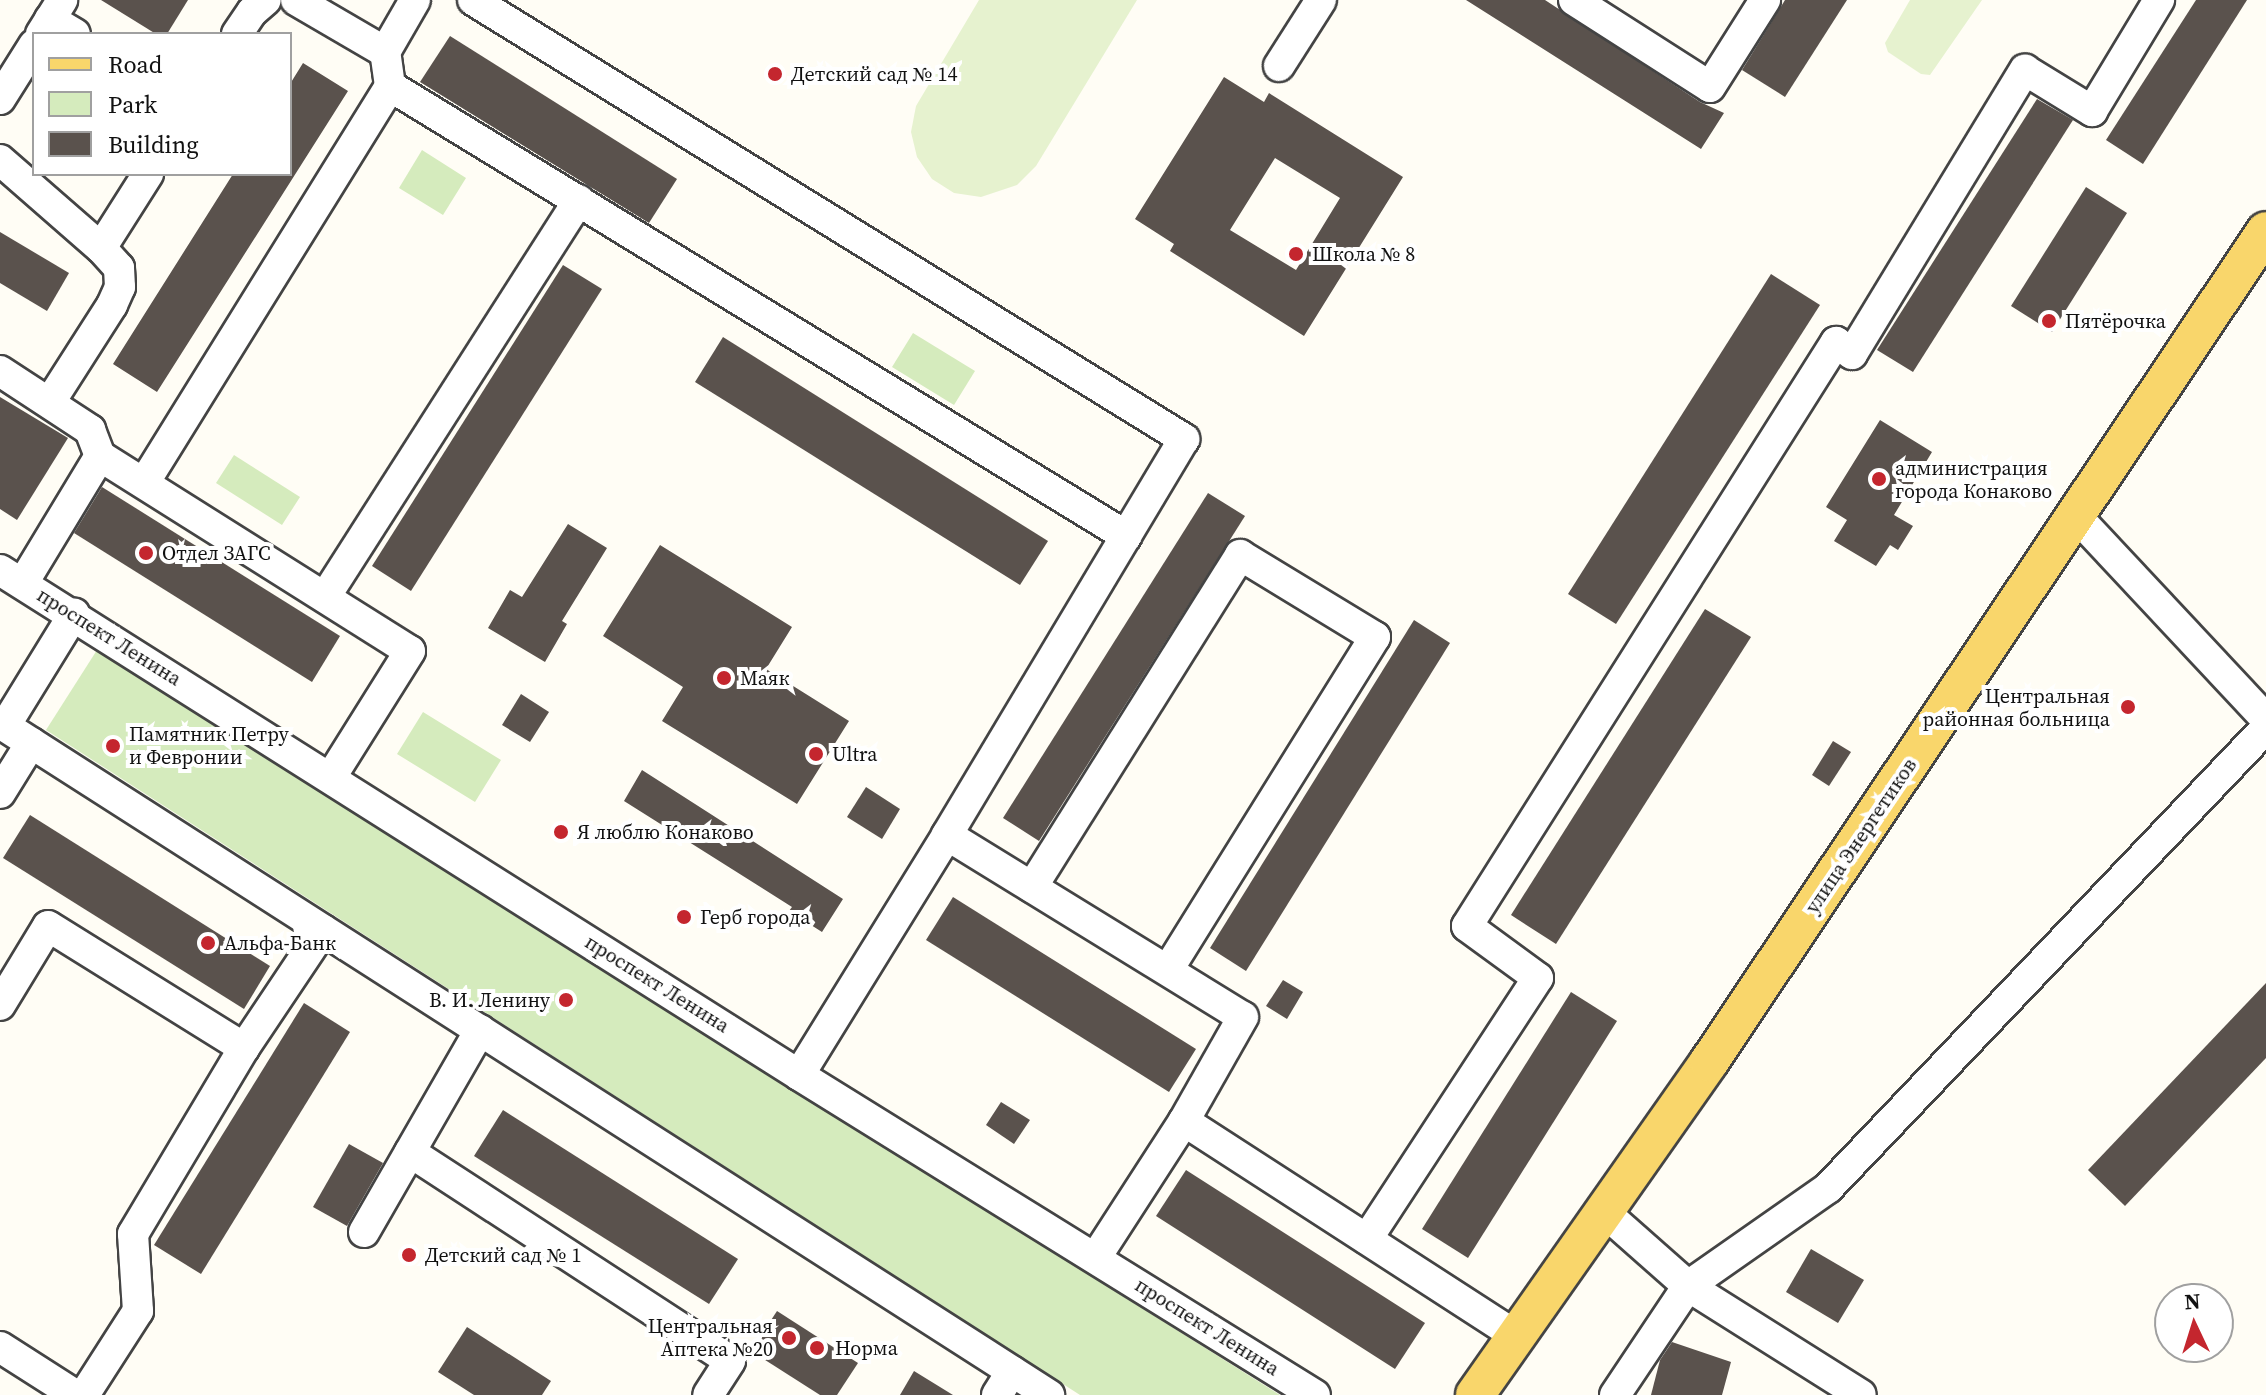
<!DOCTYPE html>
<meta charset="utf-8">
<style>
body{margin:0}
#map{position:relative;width:2266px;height:1395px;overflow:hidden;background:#fffdf5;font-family:"Source Serif 4",serif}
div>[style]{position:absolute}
.green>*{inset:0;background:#d5ebbd}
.pitch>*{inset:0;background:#e6f2cf}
.building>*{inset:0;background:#5a524d}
.roads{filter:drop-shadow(2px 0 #444) drop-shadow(-2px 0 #444) drop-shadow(0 2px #444) drop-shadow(0 -2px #444)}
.minor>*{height:30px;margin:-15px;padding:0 15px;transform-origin:15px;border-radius:15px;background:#fff}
.major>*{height:38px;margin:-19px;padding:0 19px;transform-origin:19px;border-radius:19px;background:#f9d66b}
.dots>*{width:22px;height:22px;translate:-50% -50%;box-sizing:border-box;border:4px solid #fff;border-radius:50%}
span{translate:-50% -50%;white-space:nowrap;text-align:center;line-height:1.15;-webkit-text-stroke:8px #fff;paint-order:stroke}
.poi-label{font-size:20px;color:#111}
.left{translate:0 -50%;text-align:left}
.right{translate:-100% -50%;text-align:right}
.street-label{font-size:20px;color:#111}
.legend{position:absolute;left:32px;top:32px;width:260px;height:144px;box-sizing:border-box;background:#fff;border:2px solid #a0a0a0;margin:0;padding:10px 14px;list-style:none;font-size:24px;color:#111}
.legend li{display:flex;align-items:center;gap:16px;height:40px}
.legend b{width:40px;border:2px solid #a0a0a0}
.north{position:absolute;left:2154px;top:1283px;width:80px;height:80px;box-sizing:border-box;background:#fff;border:2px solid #a0a0a0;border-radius:50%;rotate:356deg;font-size:22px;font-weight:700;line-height:32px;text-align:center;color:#111}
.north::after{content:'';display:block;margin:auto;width:28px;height:36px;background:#c4262e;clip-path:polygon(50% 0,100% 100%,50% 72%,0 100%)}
</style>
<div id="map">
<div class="green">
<div style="clip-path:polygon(422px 150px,466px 178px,443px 215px,399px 188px)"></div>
<div style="clip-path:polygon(913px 333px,975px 371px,954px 405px,892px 367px)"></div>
<div style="clip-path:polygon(234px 455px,300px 497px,282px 525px,216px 483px)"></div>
<div style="clip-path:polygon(97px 650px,1280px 1395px,1080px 1395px,46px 730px)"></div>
<div style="clip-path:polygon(423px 712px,501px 760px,475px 802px,397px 754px)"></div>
</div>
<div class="pitch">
<div style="clip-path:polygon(979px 0,1137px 0,1036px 166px,1017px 185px,981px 197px,954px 193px,932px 179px,917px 157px,911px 132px,916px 106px)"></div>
<div style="clip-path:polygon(1910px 0,1982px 0,1930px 75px,1921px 74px,1888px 52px,1885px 43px)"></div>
</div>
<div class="building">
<div style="clip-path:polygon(101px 0,188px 0,167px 34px,156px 34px)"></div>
<div style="clip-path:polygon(1466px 0,1545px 0,1700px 102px,1724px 113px,1701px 149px)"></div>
<div style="clip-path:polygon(1785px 0,1847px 0,1785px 97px,1742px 70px)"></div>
<div style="clip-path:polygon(2196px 0,2247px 0,2143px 164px,2106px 140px)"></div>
<div style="clip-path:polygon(450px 36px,677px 179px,649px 223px,420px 82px)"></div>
<div style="clip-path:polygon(303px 63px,348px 91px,157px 392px,113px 364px,233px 174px,290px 174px,290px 84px)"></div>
<div style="clip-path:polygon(evenodd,1224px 77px,1264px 102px,1269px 93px,1403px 177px,1304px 336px,1170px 251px,1174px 244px,1135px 219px,1224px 77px,1275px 158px,1340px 198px,1296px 270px,1230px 230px,1275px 158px)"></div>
<div style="clip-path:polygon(2037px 99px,2073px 120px,1913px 372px,1877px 350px)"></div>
<div style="clip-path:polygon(2086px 187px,2127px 213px,2052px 332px,2011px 306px)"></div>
<div style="clip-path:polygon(0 232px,69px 273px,47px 311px,0 283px)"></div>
<div style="clip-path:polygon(563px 265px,602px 289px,411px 591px,372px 566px)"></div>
<div style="clip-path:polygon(1771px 274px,1820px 305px,1616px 624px,1568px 594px)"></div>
<div style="clip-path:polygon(723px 337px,1048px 541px,1020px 585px,695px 382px)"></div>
<div style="clip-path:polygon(0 397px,68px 438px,17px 520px,0 509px)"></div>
<div style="clip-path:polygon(1880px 420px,1932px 452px,1894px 515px,1913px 526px,1898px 550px,1890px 545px,1876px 566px,1834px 541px,1847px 520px,1826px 507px)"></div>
<div style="clip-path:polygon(102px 487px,340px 636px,312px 682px,74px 533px)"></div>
<div style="clip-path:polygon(1208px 493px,1245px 516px,1039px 841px,1003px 818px)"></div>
<div style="clip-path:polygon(568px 524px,607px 548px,562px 621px,567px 624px,545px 662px,488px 628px,510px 590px,522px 597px)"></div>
<div style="clip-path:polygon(660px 545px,792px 627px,766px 669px,849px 721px,797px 804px,662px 721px,683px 687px,603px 636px)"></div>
<div style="clip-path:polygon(1705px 609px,1751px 637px,1556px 944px,1511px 915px)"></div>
<div style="clip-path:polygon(1414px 620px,1450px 643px,1246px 971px,1210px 948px)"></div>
<div style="clip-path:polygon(521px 694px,549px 712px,530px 742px,502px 725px)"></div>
<div style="clip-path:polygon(1833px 741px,1851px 752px,1829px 786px,1812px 775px)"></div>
<div style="clip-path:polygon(642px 770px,843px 899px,822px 932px,789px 911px,792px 907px,624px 801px)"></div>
<div style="clip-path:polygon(866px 787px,900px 809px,882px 839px,847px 817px)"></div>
<div style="clip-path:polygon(30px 815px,270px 966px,244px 1009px,3px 858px)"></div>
<div style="clip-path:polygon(953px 897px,1196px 1049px,1169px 1092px,926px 940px)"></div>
<div style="clip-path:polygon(1283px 980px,1303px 992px,1287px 1019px,1266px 1006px)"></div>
<div style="clip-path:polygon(2266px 983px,2266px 1058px,2125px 1206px,2088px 1170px)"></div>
<div style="clip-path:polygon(1571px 992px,1617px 1021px,1468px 1258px,1422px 1229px)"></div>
<div style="clip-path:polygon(304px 1003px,350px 1032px,201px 1274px,154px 1245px)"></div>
<div style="clip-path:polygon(1001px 1102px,1030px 1120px,1014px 1144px,986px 1125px)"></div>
<div style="clip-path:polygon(503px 1110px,738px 1259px,709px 1304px,474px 1156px)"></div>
<div style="clip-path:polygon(349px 1144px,383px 1163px,347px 1226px,313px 1207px)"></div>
<div style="clip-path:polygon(1186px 1170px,1425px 1323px,1395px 1369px,1156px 1216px)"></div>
<div style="clip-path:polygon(1811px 1249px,1864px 1280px,1838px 1323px,1786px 1292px)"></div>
<div style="clip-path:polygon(777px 1311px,858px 1363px,837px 1395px,820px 1395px,751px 1351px)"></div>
<div style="clip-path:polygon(467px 1327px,551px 1381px,542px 1395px,474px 1395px,438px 1372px)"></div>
<div style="clip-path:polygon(1672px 1342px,1731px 1362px,1722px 1395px,1651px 1395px,1660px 1360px)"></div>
<div style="clip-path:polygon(914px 1371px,953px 1395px,900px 1395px)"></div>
</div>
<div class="roads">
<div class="minor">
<div style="left:296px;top:0;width:103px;rotate:30.3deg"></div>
<div style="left:473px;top:0;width:836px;rotate:31.69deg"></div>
<div style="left:1184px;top:439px;width:462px;rotate:120.9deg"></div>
<div style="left:1574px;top:0;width:161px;rotate:32.6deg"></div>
<div style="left:1710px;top:87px;width:103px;rotate:-57.7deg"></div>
<div style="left:50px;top:19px;width:29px;rotate:31deg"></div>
<div style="left:41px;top:34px;width:40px;rotate:-58deg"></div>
<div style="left:237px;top:34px;width:27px;rotate:-56deg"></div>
<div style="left:252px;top:12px;width:18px;rotate:-41deg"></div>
<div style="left:1279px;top:66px;width:78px;rotate:-57.5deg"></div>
<div style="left:390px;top:86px;width:863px;rotate:31.44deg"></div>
<div style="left:0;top:99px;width:64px;rotate:-57.8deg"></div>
<div style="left:0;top:160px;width:134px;rotate:41.1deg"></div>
<div style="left:101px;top:248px;width:27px;rotate:48deg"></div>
<div style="left:119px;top:268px;width:19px;rotate:87deg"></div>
<div style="left:120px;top:287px;width:20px;rotate:114deg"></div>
<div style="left:112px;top:305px;width:115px;rotate:122.6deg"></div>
<div style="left:101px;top:248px;width:88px;rotate:-57.6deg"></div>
<div style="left:0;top:371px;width:108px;rotate:33.2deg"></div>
<div style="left:90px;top:430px;width:28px;rotate:69deg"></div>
<div style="left:100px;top:456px;width:366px;rotate:32.2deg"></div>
<div style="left:410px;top:651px;width:149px;rotate:122.1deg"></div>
<div style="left:144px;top:483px;width:467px;rotate:-58.2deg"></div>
<div style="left:390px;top:86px;width:34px;rotate:-98deg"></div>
<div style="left:385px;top:52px;width:60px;rotate:-60deg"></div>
<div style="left:2077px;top:517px;width:277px;rotate:46.9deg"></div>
<div style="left:0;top:570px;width:945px;rotate:32.29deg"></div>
<div style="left:799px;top:1075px;width:607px;rotate:31.81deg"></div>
<div style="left:23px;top:583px;width:149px;rotate:-58.8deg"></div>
<div style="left:325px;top:597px;width:471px;rotate:-57.4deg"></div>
<div style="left:0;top:723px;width:1246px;rotate:32.64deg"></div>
<div style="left:5px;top:726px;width:132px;rotate:-58.4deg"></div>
<div style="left:0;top:793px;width:59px;rotate:-58.2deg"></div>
<div style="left:1032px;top:887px;width:392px;rotate:-57.9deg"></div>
<div style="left:1240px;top:555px;width:158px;rotate:31.3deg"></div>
<div style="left:1375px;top:637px;width:392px;rotate:121.9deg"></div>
<div style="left:0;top:1005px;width:92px;rotate:-58.7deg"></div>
<div style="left:48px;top:926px;width:231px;rotate:31.9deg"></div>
<div style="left:799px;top:1075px;width:282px;rotate:-58.3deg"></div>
<div style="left:947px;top:835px;width:347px;rotate:31.6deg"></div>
<div style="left:1243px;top:1017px;width:120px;rotate:119.6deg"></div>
<div style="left:410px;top:1152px;width:382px;rotate:33.1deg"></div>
<div style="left:730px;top:1361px;width:40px;rotate:122.9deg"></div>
<div style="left:1603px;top:1211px;width:113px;rotate:41.4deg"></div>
<div style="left:1688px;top:1286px;width:204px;rotate:32.2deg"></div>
<div style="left:364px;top:1232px;width:233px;rotate:-60.1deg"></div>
<div style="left:1367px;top:1239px;width:312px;rotate:-56.8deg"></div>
<div style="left:1538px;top:978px;width:88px;rotate:-143.8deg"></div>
<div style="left:1467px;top:926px;width:691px;rotate:-57.71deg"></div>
<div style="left:1836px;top:342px;width:20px;rotate:37deg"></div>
<div style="left:1852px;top:354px;width:333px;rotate:-58.7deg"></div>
<div style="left:2025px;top:70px;width:79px;rotate:31.5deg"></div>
<div style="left:2092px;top:111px;width:130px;rotate:-58.9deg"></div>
<div style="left:1096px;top:1257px;width:162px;rotate:-57.1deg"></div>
<div style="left:1184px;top:1121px;width:394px;rotate:32.9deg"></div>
<div style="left:0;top:1347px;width:89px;rotate:32.6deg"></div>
<div style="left:84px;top:1395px;width:100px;rotate:-57.3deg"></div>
<div style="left:138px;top:1311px;width:77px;rotate:-93.7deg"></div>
<div style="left:133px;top:1234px;width:217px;rotate:-59.2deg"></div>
<div style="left:244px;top:1048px;width:142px;rotate:-56.2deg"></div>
<div style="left:997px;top:1395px;width:28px;rotate:-58deg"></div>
<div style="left:1615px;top:1395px;width:131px;rotate:-56.2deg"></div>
<div style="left:1688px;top:1286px;width:171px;rotate:-35deg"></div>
<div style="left:1828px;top:1188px;width:635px;rotate:-46.4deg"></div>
</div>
<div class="major">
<div style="left:1475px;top:1395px;width:407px;rotate:-54.9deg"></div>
<div style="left:1709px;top:1062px;width:1000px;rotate:-56.17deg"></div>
</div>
</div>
<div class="dots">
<div style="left:775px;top:74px;background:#c4262e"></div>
<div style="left:1296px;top:254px;background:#c4262e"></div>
<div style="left:2049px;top:321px;background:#c4262e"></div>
<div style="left:1879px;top:479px;background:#c4262e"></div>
<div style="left:146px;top:553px;background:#c4262e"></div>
<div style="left:724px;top:678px;background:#c4262e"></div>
<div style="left:2128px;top:707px;background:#c4262e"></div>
<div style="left:113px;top:746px;background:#c4262e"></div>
<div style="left:816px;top:754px;background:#c4262e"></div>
<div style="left:561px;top:832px;background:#c4262e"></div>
<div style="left:684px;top:917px;background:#c4262e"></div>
<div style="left:208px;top:943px;background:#c4262e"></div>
<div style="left:566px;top:1000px;background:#c4262e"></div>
<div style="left:409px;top:1255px;background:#c4262e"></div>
<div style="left:789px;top:1338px;background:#c4262e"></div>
<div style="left:817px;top:1348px;background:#c4262e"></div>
</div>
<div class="poi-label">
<span class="left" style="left:791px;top:74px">Детский сад № 14</span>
<span class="left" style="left:1312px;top:254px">Школа № 8</span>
<span class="left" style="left:2065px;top:321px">Пятёрочка</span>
<span class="left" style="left:1895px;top:480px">администрация<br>города Конаково</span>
<span class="left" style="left:162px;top:553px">Отдел ЗАГС</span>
<span class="left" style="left:740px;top:678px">Маяк</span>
<span class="right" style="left:2110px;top:708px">Центральная<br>районная больница</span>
<span class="left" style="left:129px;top:746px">Памятник Петру<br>и Февронии</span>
<span class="left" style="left:832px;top:754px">Ultra</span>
<span class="left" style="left:577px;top:832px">Я люблю Конаково</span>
<span class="left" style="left:700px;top:917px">Герб города</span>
<span class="left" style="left:224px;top:943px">Альфа-Банк</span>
<span class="right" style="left:550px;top:1000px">В. И. Ленину</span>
<span class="left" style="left:425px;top:1255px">Детский сад № 1</span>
<span class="right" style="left:773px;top:1338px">Центральная<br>Аптека №20</span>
<span class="left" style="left:835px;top:1348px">Норма</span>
</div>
<div class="street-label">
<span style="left:109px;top:637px;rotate:32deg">проспект Ленина</span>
<span style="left:1861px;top:836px;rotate:-56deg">улица Энергетиков</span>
<span style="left:657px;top:984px;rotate:32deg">проспект Ленина</span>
<span style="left:1207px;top:1327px;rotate:32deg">проспект Ленина</span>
</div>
<ul class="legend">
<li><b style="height:10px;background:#f9d66b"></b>Road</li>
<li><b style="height:22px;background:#d5ebbd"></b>Park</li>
<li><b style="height:22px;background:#5a524d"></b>Building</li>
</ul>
<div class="north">N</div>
</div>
